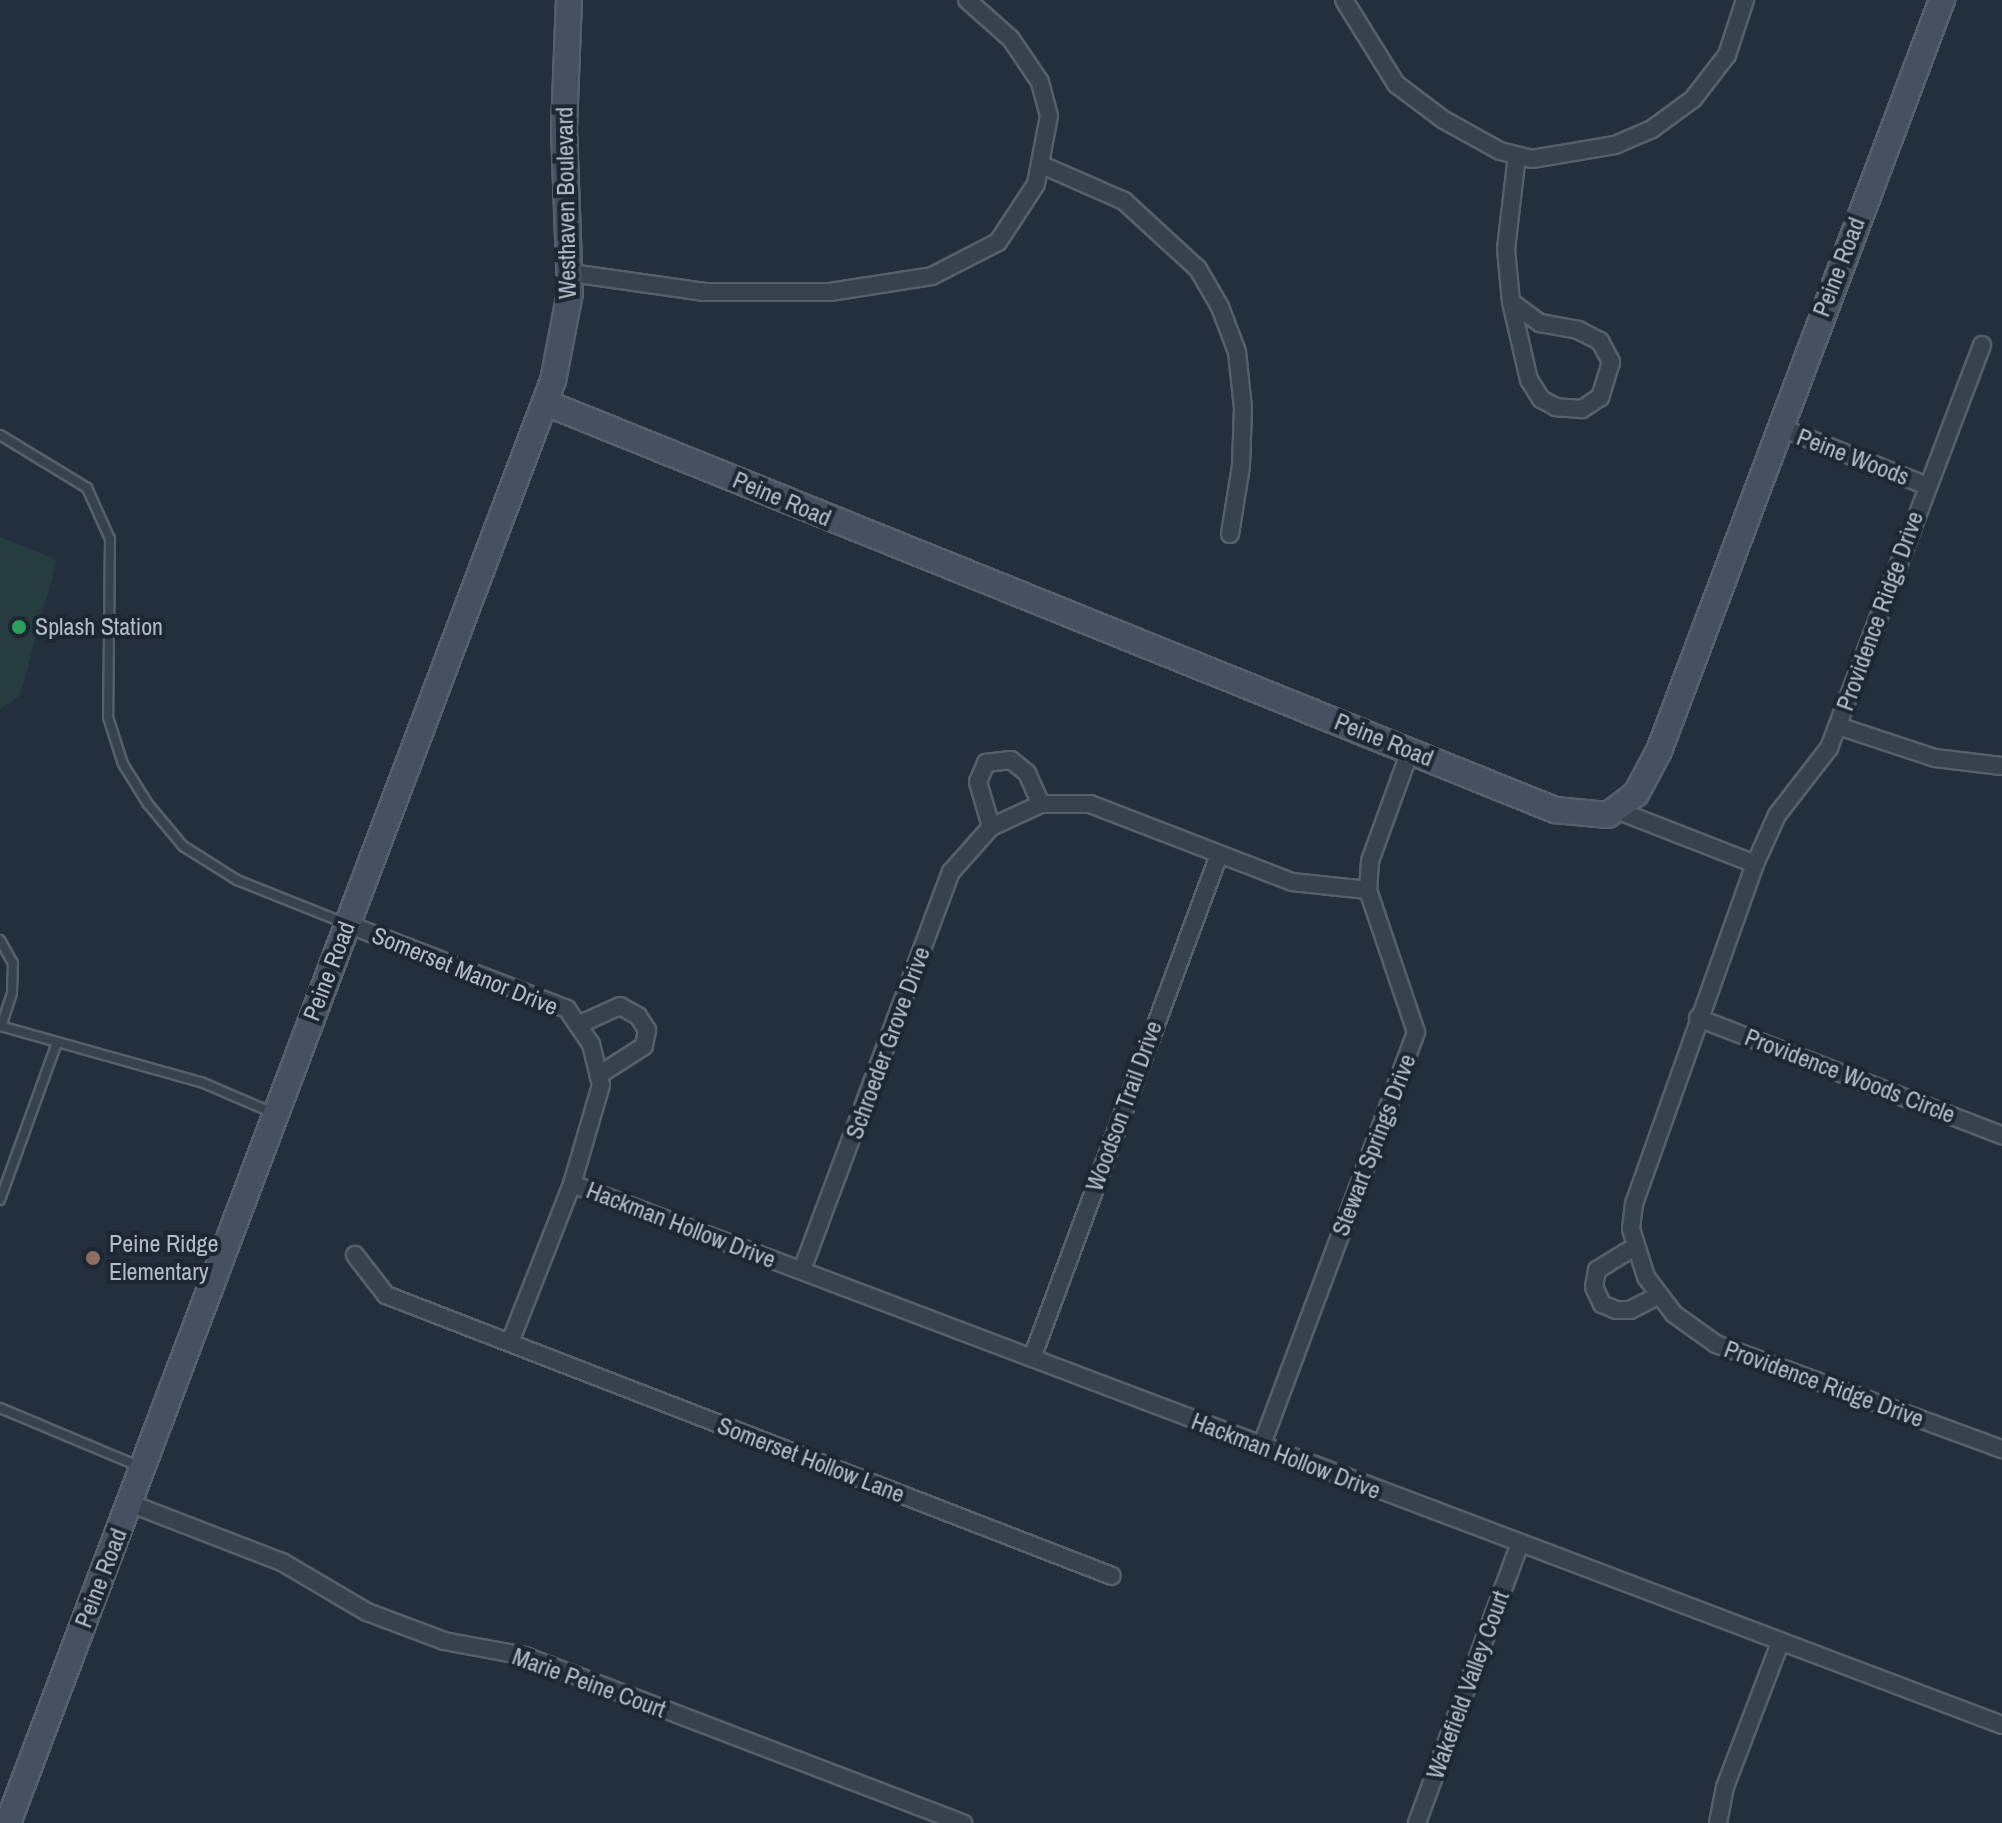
<!DOCTYPE html>
<style>
body{margin:0}
#map{position:relative;width:2002px;height:1823px;overflow:hidden;background:#242f3e;font-family:"Archivo Narrow",sans-serif}
div>[style]{position:absolute}
.green>*{inset:0;background:#263c3f}
.roads{filter:drop-shadow(2px 0 #565f6c) drop-shadow(-2px 0 #565f6c) drop-shadow(0 2px #565f6c) drop-shadow(0 -2px #565f6c)}
.lane>*{height:8px;margin:-4px;padding:0 4px;transform-origin:4px;border-radius:4px;background:#38414e}
.street>*{height:16px;margin:-8px;padding:0 8px;transform-origin:8px;border-radius:8px;background:#38414e}
.secondary>*{height:24px;margin:-12px;padding:0 12px;transform-origin:12px;border-radius:12px;background:#465061}
.dots>*{width:22px;height:22px;translate:-50% -50%;box-sizing:border-box;border:4px solid #1d2633;border-radius:50%}
span{translate:-50% -50%;white-space:nowrap;text-align:center;line-height:1.15;-webkit-text-stroke:8px #1d2633;paint-order:stroke}
.street-label{font-size:24px;color:#b4bcc9}
.poi-label{font-size:24px;color:#b4bcc9}
.left{translate:0 -50%;text-align:left}
</style>
<div id="map">
<div class="green">
<div style="clip-path:polygon(0 537px,57px 560px,20px 695px,0 710px)"></div>
</div>
<div class="roads">
<div class="lane">
<div style="left:0;top:435px;width:102px;rotate:31.3deg"></div>
<div style="left:87px;top:488px;width:56px;rotate:65.7deg"></div>
<div style="left:110px;top:539px;width:178px;rotate:90.6deg"></div>
<div style="left:108px;top:717px;width:49px;rotate:72.3deg"></div>
<div style="left:123px;top:764px;width:47px;rotate:58deg"></div>
<div style="left:148px;top:804px;width:55px;rotate:50.2deg"></div>
<div style="left:183px;top:846px;width:64px;rotate:32.2deg"></div>
<div style="left:237px;top:880px;width:118px;rotate:21.8deg"></div>
<div style="left:0;top:940px;width:26px;rotate:61deg"></div>
<div style="left:13px;top:963px;width:30px;rotate:92deg"></div>
<div style="left:12px;top:993px;width:35px;rotate:108deg"></div>
<div style="left:0;top:1026px;width:209px;rotate:15.6deg"></div>
<div style="left:201px;top:1082px;width:78px;rotate:23.3deg"></div>
<div style="left:0;top:1200px;width:165px;rotate:-70.1deg"></div>
<div style="left:0;top:1408px;width:150px;rotate:22.8deg"></div>
</div>
<div class="street">
<div style="left:1344px;top:0;width:99px;rotate:58.2deg"></div>
<div style="left:1396px;top:84px;width:60px;rotate:36.9deg"></div>
<div style="left:1444px;top:120px;width:64px;rotate:29deg"></div>
<div style="left:1500px;top:151px;width:33px;rotate:14deg"></div>
<div style="left:1532px;top:159px;width:84px;rotate:-9.6deg"></div>
<div style="left:1615px;top:145px;width:40px;rotate:-23.4deg"></div>
<div style="left:1652px;top:129px;width:51px;rotate:-36.2deg"></div>
<div style="left:1693px;top:99px;width:56px;rotate:-52.3deg"></div>
<div style="left:1727px;top:55px;width:58px;rotate:-71.9deg"></div>
<div style="left:1042px;top:165px;width:90px;rotate:23.7deg"></div>
<div style="left:1124px;top:201px;width:100px;rotate:42.6deg"></div>
<div style="left:1198px;top:269px;width:44px;rotate:59.9deg"></div>
<div style="left:1220px;top:307px;width:48px;rotate:69.3deg"></div>
<div style="left:1237px;top:352px;width:56px;rotate:83.9deg"></div>
<div style="left:1243px;top:408px;width:58px;rotate:92deg"></div>
<div style="left:1241px;top:466px;width:69px;rotate:99.2deg"></div>
<div style="left:571px;top:273px;width:135px;rotate:8.1deg"></div>
<div style="left:705px;top:292px;width:125px"></div>
<div style="left:830px;top:292px;width:103px;rotate:-8.9deg"></div>
<div style="left:932px;top:276px;width:74px;rotate:-27.3deg"></div>
<div style="left:998px;top:242px;width:69px;rotate:-56.8deg"></div>
<div style="left:1036px;top:184px;width:69px;rotate:-79.2deg"></div>
<div style="left:1049px;top:116px;width:35px;rotate:-105deg"></div>
<div style="left:1040px;top:82px;width:52px;rotate:-124deg"></div>
<div style="left:1011px;top:39px;width:59px;rotate:-138.4deg"></div>
<div style="left:1511px;top:302px;width:36px;rotate:36deg"></div>
<div style="left:1540px;top:323px;width:39px;rotate:10deg"></div>
<div style="left:1578px;top:330px;width:25px;rotate:27deg"></div>
<div style="left:1600px;top:341px;width:24px;rotate:62deg"></div>
<div style="left:1611px;top:362px;width:37px;rotate:107deg"></div>
<div style="left:1600px;top:397px;width:22px;rotate:146deg"></div>
<div style="left:1582px;top:409px;width:26px;rotate:-176deg"></div>
<div style="left:1556px;top:407px;width:17px;rotate:-152deg"></div>
<div style="left:1541px;top:399px;width:22px;rotate:-122deg"></div>
<div style="left:1529px;top:380px;width:80px;rotate:-103deg"></div>
<div style="left:1511px;top:302px;width:53px;rotate:-95.4deg"></div>
<div style="left:1506px;top:249px;width:94px;rotate:-83.3deg"></div>
<div style="left:1779px;top:427px;width:159px;rotate:21.7deg"></div>
<div style="left:1838px;top:726px;width:102px;rotate:18.3deg"></div>
<div style="left:1935px;top:758px;width:67px;rotate:6.8deg"></div>
<div style="left:1619px;top:811px;width:146px;rotate:21.3deg"></div>
<div style="left:1755px;top:864px;width:361px;rotate:109.6deg"></div>
<div style="left:1634px;top:1204px;width:25px;rotate:97deg"></div>
<div style="left:1631px;top:1229px;width:50px;rotate:72.6deg"></div>
<div style="left:1646px;top:1277px;width:46px;rotate:52.9deg"></div>
<div style="left:1674px;top:1314px;width:52px;rotate:35.5deg"></div>
<div style="left:1716px;top:1344px;width:305px;rotate:20.2deg"></div>
<div style="left:991px;top:827px;width:47px;rotate:-106.1deg"></div>
<div style="left:978px;top:782px;width:21px;rotate:-67deg"></div>
<div style="left:986px;top:763px;width:25px;rotate:-7deg"></div>
<div style="left:1011px;top:760px;width:21px;rotate:39deg"></div>
<div style="left:1027px;top:773px;width:34px;rotate:66deg"></div>
<div style="left:1755px;top:864px;width:54px;rotate:-65.8deg"></div>
<div style="left:1777px;top:815px;width:85px;rotate:-52.2deg"></div>
<div style="left:1829px;top:748px;width:431px;rotate:-69.2deg"></div>
<div style="left:347px;top:924px;width:236px;rotate:21.1deg"></div>
<div style="left:567px;top:1009px;width:42px;rotate:55.6deg"></div>
<div style="left:591px;top:1044px;width:42px;rotate:76.3deg"></div>
<div style="left:601px;top:1085px;width:103px;rotate:106.3deg"></div>
<div style="left:572px;top:1184px;width:170px;rotate:111.4deg"></div>
<div style="left:1698px;top:1018px;width:326px;rotate:21.1deg"></div>
<div style="left:578px;top:1025px;width:46px;rotate:-24.3deg"></div>
<div style="left:620px;top:1006px;width:21px;rotate:29deg"></div>
<div style="left:638px;top:1016px;width:17px;rotate:57deg"></div>
<div style="left:647px;top:1030px;width:16px;rotate:101deg"></div>
<div style="left:644px;top:1046px;width:54px;rotate:147.2deg"></div>
<div style="left:572px;top:1184px;width:1529px;rotate:20.72deg"></div>
<div style="left:1636px;top:1246px;width:46px;rotate:148.4deg"></div>
<div style="left:1597px;top:1270px;width:17px;rotate:100deg"></div>
<div style="left:1594px;top:1287px;width:19px;rotate:65deg"></div>
<div style="left:1602px;top:1304px;width:15px;rotate:23deg"></div>
<div style="left:1616px;top:1310px;width:14px"></div>
<div style="left:1630px;top:1310px;width:33px;rotate:-27deg"></div>
<div style="left:355px;top:1255px;width:51px;rotate:52.2deg"></div>
<div style="left:386px;top:1295px;width:778px;rotate:21.16deg"></div>
<div style="left:802px;top:1270px;width:425px;rotate:-69.5deg"></div>
<div style="left:951px;top:872px;width:60px;rotate:-48.4deg"></div>
<div style="left:991px;top:827px;width:55px;rotate:-24.7deg"></div>
<div style="left:1041px;top:804px;width:49px"></div>
<div style="left:1090px;top:804px;width:217px;rotate:21.1deg"></div>
<div style="left:1292px;top:882px;width:76px;rotate:6deg"></div>
<div style="left:1032px;top:1358px;width:537px;rotate:-69.61deg"></div>
<div style="left:1261px;top:1447px;width:443px;rotate:-69.5deg"></div>
<div style="left:1416px;top:1032px;width:150px;rotate:-108.7deg"></div>
<div style="left:1368px;top:890px;width:29px;rotate:-86deg"></div>
<div style="left:1370px;top:861px;width:117px;rotate:-70deg"></div>
<div style="left:129px;top:1503px;width:164px;rotate:21.1deg"></div>
<div style="left:282px;top:1562px;width:99px;rotate:30.5deg"></div>
<div style="left:367px;top:1612px;width:82px;rotate:20.6deg"></div>
<div style="left:444px;top:1641px;width:82px;rotate:10.5deg"></div>
<div style="left:525px;top:1656px;width:469px;rotate:20.9deg"></div>
<div style="left:1417px;top:1823px;width:295px;rotate:-69.8deg"></div>
<div style="left:1718px;top:1823px;width:37px;rotate:-79deg"></div>
<div style="left:1725px;top:1787px;width:154px;rotate:-69.1deg"></div>
</div>
<div class="secondary">
<div style="left:546px;top:403px;width:1088px;rotate:21.97deg"></div>
<div style="left:1555px;top:810px;width:53px;rotate:5.4deg"></div>
<div style="left:1608px;top:815px;width:35px;rotate:-37deg"></div>
<div style="left:1636px;top:794px;width:49px;rotate:-61.9deg"></div>
<div style="left:1659px;top:751px;width:803px;rotate:-69.35deg"></div>
<div style="left:8px;top:1823px;width:1542px;rotate:-69.3deg"></div>
<div style="left:553px;top:381px;width:90px;rotate:-79.1deg"></div>
<div style="left:570px;top:293px;width:164px;rotate:-92.1deg"></div>
<div style="left:564px;top:129px;width:129px;rotate:-87.8deg"></div>
</div>
</div>
<div class="dots">
<div style="left:19px;top:627px;background:#2e9e5b"></div>
<div style="left:93px;top:1258px;background:#8d6e63"></div>
</div>
<div class="street-label">
<span style="left:566px;top:203px;rotate:-91deg">Westhaven Boulevard</span>
<span style="left:1839px;top:267px;rotate:-69deg">Peine Road</span>
<span style="left:1853px;top:457px;rotate:21deg">Peine Woods</span>
<span style="left:782px;top:499px;rotate:23deg">Peine Road</span>
<span style="left:1880px;top:611px;rotate:-70deg">Providence Ridge Drive</span>
<span style="left:1384px;top:740px;rotate:22deg">Peine Road</span>
<span style="left:329px;top:971px;rotate:-69deg">Peine Road</span>
<span style="left:465px;top:971px;rotate:22deg">Somerset Manor Drive</span>
<span style="left:888px;top:1043px;rotate:-70deg">Schroeder Grove Drive</span>
<span style="left:1850px;top:1076px;rotate:21deg">Providence Woods Circle</span>
<span style="left:1124px;top:1106px;rotate:-70deg">Woodson Trail Drive</span>
<span style="left:1374px;top:1145px;rotate:-69deg">Stewart Springs Drive</span>
<span style="left:681px;top:1225px;rotate:21deg">Hackman Hollow Drive</span>
<span style="left:1824px;top:1384px;rotate:20deg">Providence Ridge Drive</span>
<span style="left:1286px;top:1456px;rotate:21deg">Hackman Hollow Drive</span>
<span style="left:811px;top:1460px;rotate:21deg">Somerset Hollow Lane</span>
<span style="left:101px;top:1578px;rotate:-69deg">Peine Road</span>
<span style="left:589px;top:1683px;rotate:20deg">Marie Peine Court</span>
<span style="left:1468px;top:1685px;rotate:-70deg">Wakefield Valley Court</span>
</div>
<div class="poi-label">
<span class="left" style="left:35px;top:627px">Splash Station</span>
<span class="left" style="left:109px;top:1258px">Peine Ridge<br>Elementary</span>
</div>
</div>
